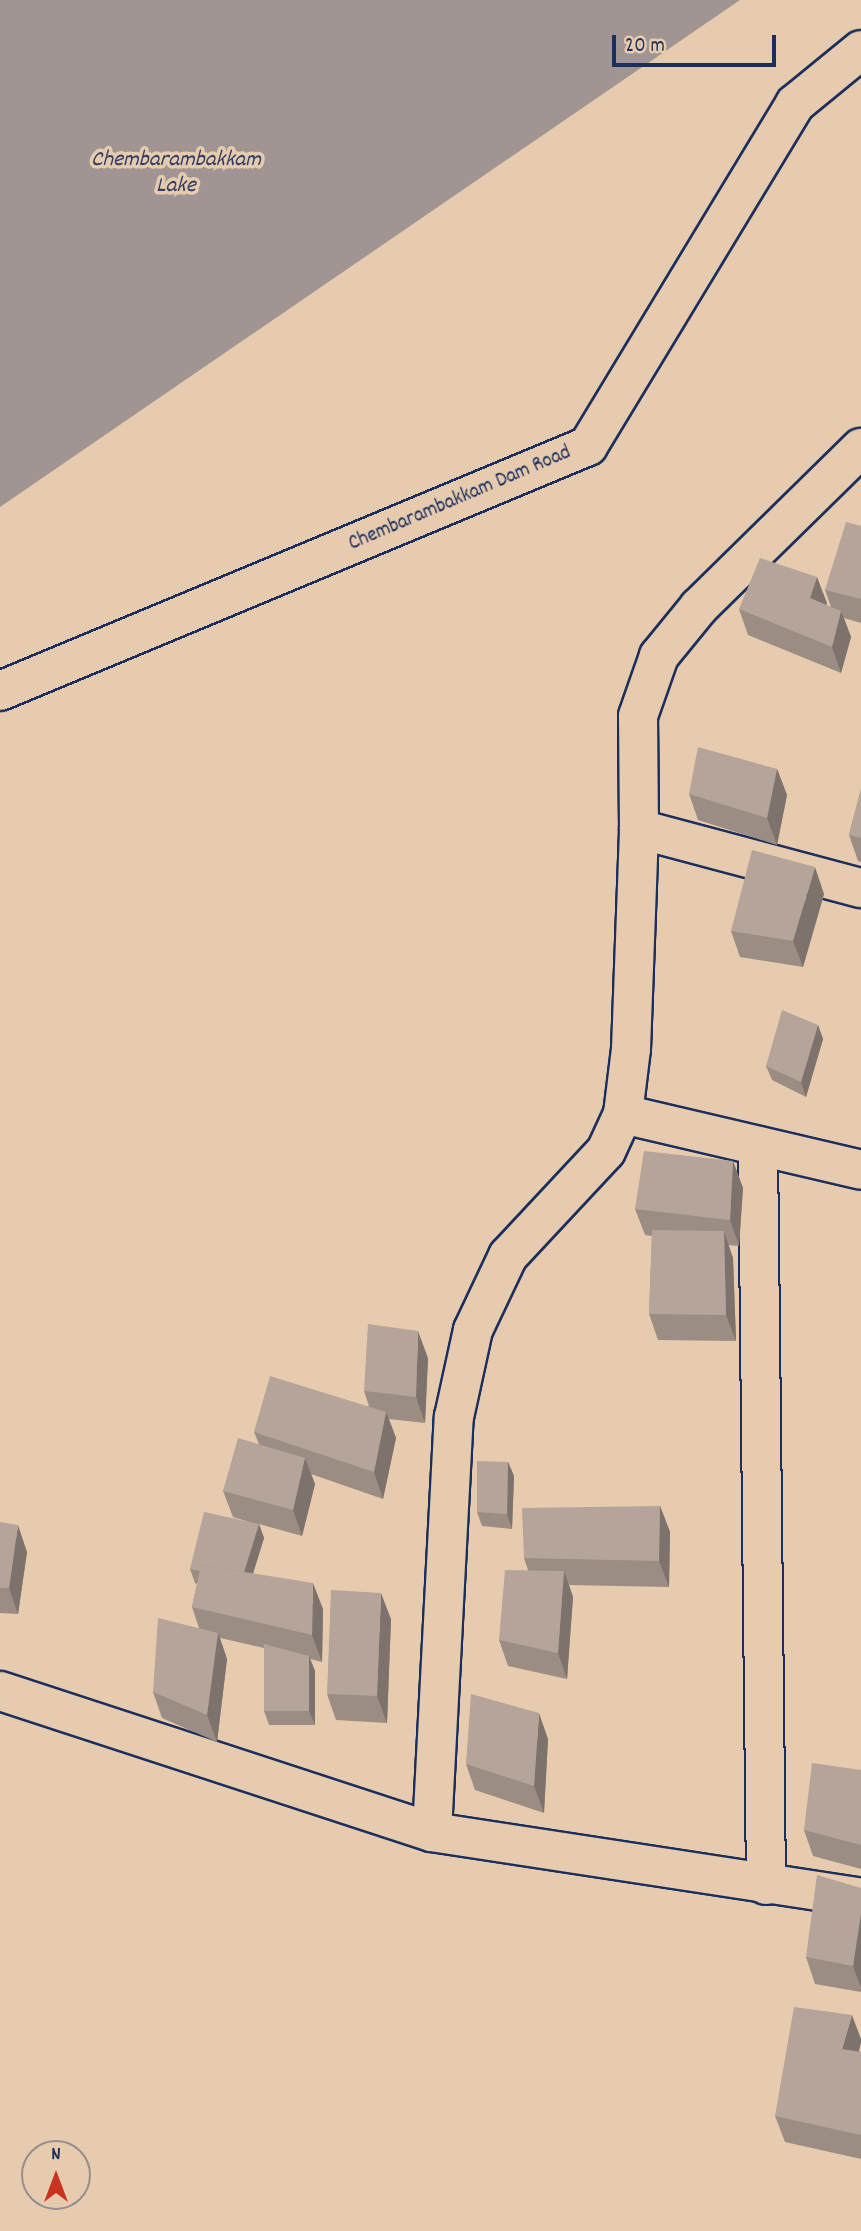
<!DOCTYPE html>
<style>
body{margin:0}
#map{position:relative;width:861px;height:2231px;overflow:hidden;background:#e7cbae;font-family:Dekko,sans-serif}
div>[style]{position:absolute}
.water>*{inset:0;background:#a19593}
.roads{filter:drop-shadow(2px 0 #1b2f5e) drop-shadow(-2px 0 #1b2f5e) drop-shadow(0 2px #1b2f5e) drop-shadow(0 -2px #1b2f5e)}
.street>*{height:38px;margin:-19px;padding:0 19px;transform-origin:19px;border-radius:19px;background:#e7cbae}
.wall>*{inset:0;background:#9b8d84}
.shaded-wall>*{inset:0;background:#7e736c}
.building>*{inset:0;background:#b4a49a}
span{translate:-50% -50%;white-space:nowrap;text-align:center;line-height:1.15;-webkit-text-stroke:7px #e7cbae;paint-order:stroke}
.street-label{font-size:21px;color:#1b2f5e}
.water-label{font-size:23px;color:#2f3e66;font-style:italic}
.north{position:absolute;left:21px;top:2140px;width:70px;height:70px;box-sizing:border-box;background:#e7cbae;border:2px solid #958d8e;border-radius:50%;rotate:0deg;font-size:19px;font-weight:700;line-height:28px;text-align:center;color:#1b2f5e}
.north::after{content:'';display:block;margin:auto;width:24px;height:32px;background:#c8321e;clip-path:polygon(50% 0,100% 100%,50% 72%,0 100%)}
.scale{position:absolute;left:612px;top:35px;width:164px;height:32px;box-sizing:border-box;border:4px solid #1b2f5e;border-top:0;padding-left:9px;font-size:21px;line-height:24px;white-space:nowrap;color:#1b2f5e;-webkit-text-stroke:5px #e7cbae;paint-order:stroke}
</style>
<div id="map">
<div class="water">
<div style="clip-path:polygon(0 0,740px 0,0 507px)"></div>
</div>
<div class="roads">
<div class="street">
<div style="left:0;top:691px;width:637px;rotate:-22.62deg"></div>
<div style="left:588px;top:446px;width:400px;rotate:-58.8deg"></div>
<div style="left:795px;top:104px;width:85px;rotate:-39.3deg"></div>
<div style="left:639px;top:829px;width:230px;rotate:14.9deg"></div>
<div style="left:623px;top:1114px;width:244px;rotate:13.2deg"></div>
<div style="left:758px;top:1146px;width:739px;rotate:89.38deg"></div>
<div style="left:0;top:1691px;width:454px;rotate:18.1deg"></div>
<div style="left:432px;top:1832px;width:416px;rotate:-87deg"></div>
<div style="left:454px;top:1417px;width:89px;rotate:-77.7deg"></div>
<div style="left:473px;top:1330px;width:82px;rotate:-64.7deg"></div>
<div style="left:508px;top:1256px;width:144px;rotate:-47deg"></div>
<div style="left:606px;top:1151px;width:41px;rotate:-65.3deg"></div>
<div style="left:623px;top:1114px;width:65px;rotate:-83deg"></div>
<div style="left:631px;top:1049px;width:220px;rotate:-87.9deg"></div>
<div style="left:639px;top:829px;width:113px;rotate:-90.5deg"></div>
<div style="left:638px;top:716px;width:64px;rotate:-70.7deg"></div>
<div style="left:659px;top:656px;width:63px;rotate:-50.8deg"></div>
<div style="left:699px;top:607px;width:227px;rotate:-44.5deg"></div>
<div style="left:432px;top:1832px;width:434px;rotate:8.7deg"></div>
</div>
</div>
<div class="wall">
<div style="clip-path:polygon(861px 526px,861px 623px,844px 618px,851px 637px,841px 673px,748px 635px,739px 609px,817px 577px,826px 605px,831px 607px,825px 590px)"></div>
<div style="clip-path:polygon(777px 769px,787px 795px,777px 845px,698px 820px,689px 794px)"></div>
<div style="clip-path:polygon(861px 789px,861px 862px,858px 861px,849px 835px)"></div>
<div style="clip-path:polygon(824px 894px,803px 967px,740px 957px,731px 931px)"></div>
<div style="clip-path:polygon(818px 1025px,823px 1039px,806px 1097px,772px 1080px,766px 1066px)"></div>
<div style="clip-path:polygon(733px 1161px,743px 1188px,739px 1246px,728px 1245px,733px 1258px,736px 1341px,658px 1340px,649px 1314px,652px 1236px,645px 1235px,635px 1209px)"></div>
<div style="clip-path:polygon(428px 1358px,425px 1423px,389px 1419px,396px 1438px,383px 1499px,311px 1474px,315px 1484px,302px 1536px,259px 1524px,264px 1538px,253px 1573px,323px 1609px,322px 1662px,310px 1659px,315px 1671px,315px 1725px,269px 1725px,264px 1711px,264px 1648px,220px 1638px,227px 1659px,217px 1742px,162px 1718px,153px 1692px,199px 1628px,192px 1607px,197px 1584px,195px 1583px,190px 1569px,249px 1522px,233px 1517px,223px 1491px,259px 1444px,254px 1432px,369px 1406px,364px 1391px)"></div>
<div style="clip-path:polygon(508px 1462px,514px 1476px,512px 1529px,482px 1526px,477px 1512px)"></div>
<div style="clip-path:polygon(660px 1506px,670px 1532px,669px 1587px,569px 1585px,573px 1597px,567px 1679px,508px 1666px,499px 1640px,528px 1570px,524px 1558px)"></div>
<div style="clip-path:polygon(0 1522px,27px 1552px,18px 1614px,0 1613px)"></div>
<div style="clip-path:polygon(391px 1619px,387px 1723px,336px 1720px,327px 1694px)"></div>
<div style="clip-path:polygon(548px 1739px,544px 1813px,475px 1790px,466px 1764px)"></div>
<div style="clip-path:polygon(861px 1770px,861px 1869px,813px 1856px,804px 1830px)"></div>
<div style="clip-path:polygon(861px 1888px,861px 1992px,815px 1984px,806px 1957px)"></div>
<div style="clip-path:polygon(859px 2051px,861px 2052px,861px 2159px,785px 2142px,775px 2116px)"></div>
</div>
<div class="shaded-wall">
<div style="clip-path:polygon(817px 577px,827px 603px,820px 624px,810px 598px)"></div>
<div style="clip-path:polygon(841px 611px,851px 637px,841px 673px,832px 647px)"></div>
<div style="clip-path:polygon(777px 769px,787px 795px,777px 845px,767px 818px)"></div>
<div style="clip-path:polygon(815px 867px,824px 894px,803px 967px,793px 941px)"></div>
<div style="clip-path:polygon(818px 1025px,823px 1039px,806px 1097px,801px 1082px)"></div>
<div style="clip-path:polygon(733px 1161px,743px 1188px,739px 1246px,730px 1220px)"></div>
<div style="clip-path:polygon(724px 1231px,733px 1258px,736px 1341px,726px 1315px)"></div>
<div style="clip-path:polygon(418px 1331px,428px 1358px,425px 1423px,416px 1397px)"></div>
<div style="clip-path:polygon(386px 1412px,396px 1438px,383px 1499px,374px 1472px)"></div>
<div style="clip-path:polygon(305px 1458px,315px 1484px,302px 1536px,293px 1510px)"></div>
<div style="clip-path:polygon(508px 1462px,514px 1476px,512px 1529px,507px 1514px)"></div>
<div style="clip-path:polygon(660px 1506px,670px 1532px,669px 1587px,659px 1561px)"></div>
<div style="clip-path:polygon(259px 1524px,264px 1538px,247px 1593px,242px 1579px)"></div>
<div style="clip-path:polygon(18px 1525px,27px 1552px,18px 1614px,9px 1588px)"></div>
<div style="clip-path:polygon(564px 1571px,573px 1597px,567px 1679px,558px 1653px)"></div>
<div style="clip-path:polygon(313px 1583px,323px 1609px,322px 1662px,312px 1635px)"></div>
<div style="clip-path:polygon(381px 1593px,391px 1619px,387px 1723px,377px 1696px)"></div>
<div style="clip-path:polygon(218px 1633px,227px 1659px,217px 1742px,207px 1715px)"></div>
<div style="clip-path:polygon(309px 1656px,315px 1671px,315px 1725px,309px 1711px)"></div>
<div style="clip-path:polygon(539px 1713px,548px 1739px,544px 1813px,534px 1786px)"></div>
<div style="clip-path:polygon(861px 1913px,861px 1988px,853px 1966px)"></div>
<div style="clip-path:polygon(852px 2015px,861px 2039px,861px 2043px,852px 2076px,842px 2049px)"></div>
</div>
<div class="building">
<div style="clip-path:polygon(846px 522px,861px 526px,861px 599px,825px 590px)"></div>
<div style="clip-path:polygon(760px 558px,817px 577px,810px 598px,841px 611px,832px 647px,739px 609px)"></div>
<div style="clip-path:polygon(698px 747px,777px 769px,767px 818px,689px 794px)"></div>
<div style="clip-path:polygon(861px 789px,861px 838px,849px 835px)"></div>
<div style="clip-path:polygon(752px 850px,815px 867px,793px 941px,731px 931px)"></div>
<div style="clip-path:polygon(782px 1010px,818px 1025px,801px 1082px,766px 1066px)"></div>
<div style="clip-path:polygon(644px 1151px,733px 1161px,730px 1220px,635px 1209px)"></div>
<div style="clip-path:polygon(652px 1230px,724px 1231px,726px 1315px,649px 1314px)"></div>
<div style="clip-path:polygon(368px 1324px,418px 1331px,416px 1397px,364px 1391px)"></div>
<div style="clip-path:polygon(270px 1376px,386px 1412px,374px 1472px,254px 1432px)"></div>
<div style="clip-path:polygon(238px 1438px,305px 1458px,293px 1510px,223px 1491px)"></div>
<div style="clip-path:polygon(477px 1461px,508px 1462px,507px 1514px,477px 1512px)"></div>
<div style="clip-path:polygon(660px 1506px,659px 1561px,524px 1558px,522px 1508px)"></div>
<div style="clip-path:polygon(204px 1512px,259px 1524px,244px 1572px,201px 1565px,200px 1571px,190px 1569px)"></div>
<div style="clip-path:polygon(0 1522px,18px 1525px,9px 1588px,0 1588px)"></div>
<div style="clip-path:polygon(201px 1565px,313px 1583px,312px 1635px,192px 1607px)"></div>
<div style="clip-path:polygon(505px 1570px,564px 1571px,558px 1653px,499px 1640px)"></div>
<div style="clip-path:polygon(331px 1590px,381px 1593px,377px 1696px,327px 1694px)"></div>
<div style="clip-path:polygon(158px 1618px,218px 1633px,207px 1715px,153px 1692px)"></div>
<div style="clip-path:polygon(264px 1644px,309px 1656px,309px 1711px,264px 1711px)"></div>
<div style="clip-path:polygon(471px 1694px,539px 1713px,534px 1786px,466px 1764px)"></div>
<div style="clip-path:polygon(812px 1763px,861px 1770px,861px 1845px,804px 1830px)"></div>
<div style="clip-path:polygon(817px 1875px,861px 1888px,861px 1913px,853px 1966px,806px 1957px)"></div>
<div style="clip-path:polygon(794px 2007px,852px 2015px,842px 2049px,861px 2052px,861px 2135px,775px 2116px)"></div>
</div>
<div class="street-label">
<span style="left:460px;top:499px;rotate:-23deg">Chembarambakkam Dam Road</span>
</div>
<div class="water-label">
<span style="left:176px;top:174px">Chembarambakkam<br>Lake</span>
</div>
<div class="north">N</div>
<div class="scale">20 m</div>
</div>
